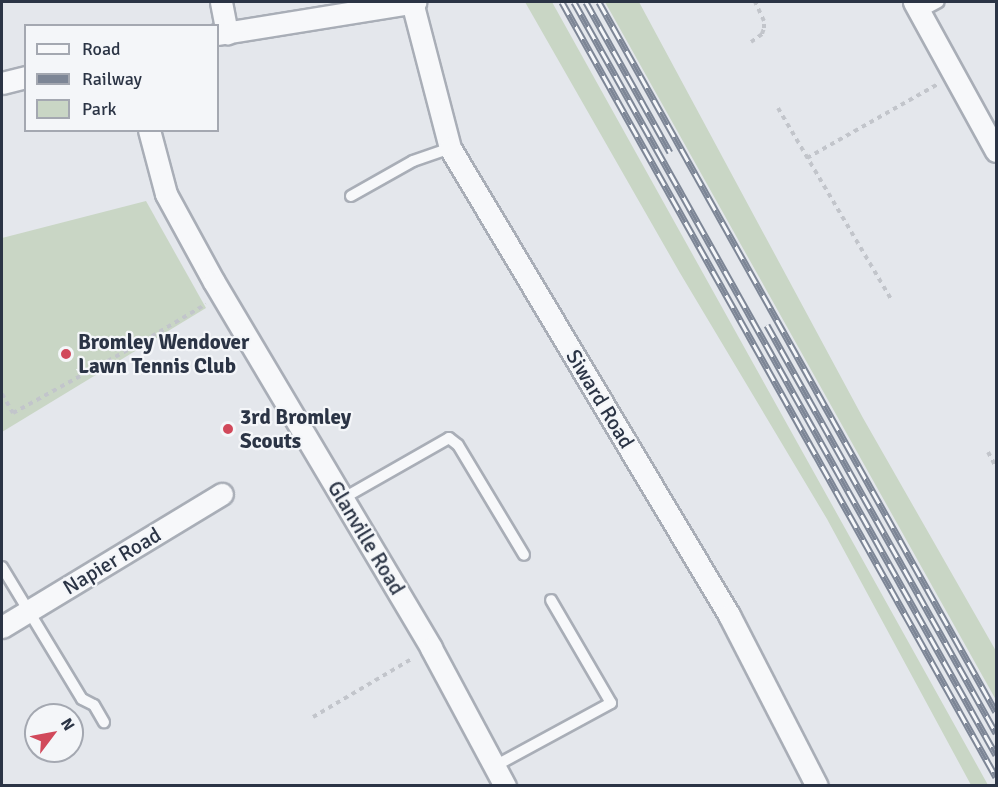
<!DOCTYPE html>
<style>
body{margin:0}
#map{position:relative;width:998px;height:787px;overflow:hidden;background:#e4e7ec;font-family:Signika,sans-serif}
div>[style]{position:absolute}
.green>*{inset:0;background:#c9d6c5}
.path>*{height:4px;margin-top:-2px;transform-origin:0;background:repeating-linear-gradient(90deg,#c2c5cb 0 4.5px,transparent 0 9px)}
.roads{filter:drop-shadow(2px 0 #a9aeb7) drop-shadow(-2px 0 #a9aeb7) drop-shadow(0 2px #a9aeb7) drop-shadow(0 -2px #a9aeb7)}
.service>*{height:10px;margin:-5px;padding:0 5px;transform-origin:5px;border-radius:5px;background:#f7f8fa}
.minor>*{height:21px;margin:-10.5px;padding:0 10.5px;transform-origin:10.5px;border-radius:10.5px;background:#f7f8fa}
.rail>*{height:7px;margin-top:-3.5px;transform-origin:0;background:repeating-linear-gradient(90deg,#f4f6f9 0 14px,#7d8696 0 28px);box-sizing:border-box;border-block:2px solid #7d8696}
.dots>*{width:16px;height:16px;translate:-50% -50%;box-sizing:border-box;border:3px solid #f4f6f9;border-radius:50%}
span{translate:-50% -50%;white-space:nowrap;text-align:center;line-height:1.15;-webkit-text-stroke:4.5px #f4f6f9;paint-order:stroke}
.poi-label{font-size:21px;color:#2b3445;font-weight:700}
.left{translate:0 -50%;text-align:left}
.street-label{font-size:21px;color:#2b3445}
.frame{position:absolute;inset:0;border:3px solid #2b3445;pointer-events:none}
.legend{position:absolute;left:24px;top:24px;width:195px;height:108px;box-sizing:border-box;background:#f4f6f9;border:2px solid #a4a8b1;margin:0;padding:8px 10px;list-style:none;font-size:18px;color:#2b3445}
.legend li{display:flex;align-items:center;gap:12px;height:30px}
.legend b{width:30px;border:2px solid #a4a8b1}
.north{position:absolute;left:24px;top:703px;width:60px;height:60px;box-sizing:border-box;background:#f4f6f9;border:2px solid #a4a8b1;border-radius:50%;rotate:58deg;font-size:16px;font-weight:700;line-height:24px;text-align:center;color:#2b3445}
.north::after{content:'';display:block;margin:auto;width:21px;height:27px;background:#d1495b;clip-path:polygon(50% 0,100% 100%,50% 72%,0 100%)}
</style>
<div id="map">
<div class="green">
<div style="clip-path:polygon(525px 2px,552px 2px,988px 785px,971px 785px,827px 519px,680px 273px)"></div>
<div style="clip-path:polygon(605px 2px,639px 2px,863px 418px,996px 651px,996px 700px)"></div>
<div style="clip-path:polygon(146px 201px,206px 308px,2px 432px,2px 238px)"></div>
</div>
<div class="path">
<div style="left:751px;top:42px;width:14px;rotate:-36deg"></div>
<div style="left:762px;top:34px;width:6px;rotate:-72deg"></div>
<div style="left:764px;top:28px;width:7px;rotate:-90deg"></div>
<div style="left:764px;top:21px;width:21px;rotate:-115deg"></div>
<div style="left:778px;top:108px;width:224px;rotate:59.4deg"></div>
<div style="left:807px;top:158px;width:150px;rotate:-29.5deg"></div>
<div style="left:2px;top:394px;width:22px;rotate:60deg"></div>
<div style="left:13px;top:413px;width:149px;rotate:-28.8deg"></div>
<div style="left:144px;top:341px;width:72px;rotate:-30.8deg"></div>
<div style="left:988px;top:452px;width:17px;rotate:62deg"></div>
<div style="left:313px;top:717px;width:116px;rotate:-30.5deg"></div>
</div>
<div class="roads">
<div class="service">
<div style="left:920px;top:12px;width:21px;rotate:-28deg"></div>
<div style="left:351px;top:196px;width:71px;rotate:-29.4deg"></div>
<div style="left:413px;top:161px;width:39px;rotate:-19deg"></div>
<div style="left:342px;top:499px;width:123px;rotate:-29.7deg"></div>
<div style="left:449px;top:438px;width:11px;rotate:38deg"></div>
<div style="left:458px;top:445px;width:128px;rotate:59deg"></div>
<div style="left:2px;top:567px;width:154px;rotate:58.8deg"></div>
<div style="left:82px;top:699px;width:13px;rotate:27deg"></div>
<div style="left:94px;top:705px;width:20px;rotate:60deg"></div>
<div style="left:495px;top:766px;width:132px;rotate:-28.5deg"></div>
<div style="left:611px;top:703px;width:119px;rotate:-120.2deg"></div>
</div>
<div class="minor">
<div style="left:221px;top:2px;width:32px;rotate:79deg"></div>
<div style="left:412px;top:2px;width:151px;rotate:75.4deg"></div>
<div style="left:450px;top:148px;width:544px;rotate:59.14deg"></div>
<div style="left:729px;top:615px;width:192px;rotate:62.8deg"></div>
<div style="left:914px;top:2px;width:170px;rotate:61.2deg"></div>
<div style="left:218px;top:34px;width:200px;rotate:-9.2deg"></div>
<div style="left:2px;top:83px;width:25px;rotate:-14deg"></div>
<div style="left:149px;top:130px;width:66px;rotate:75.1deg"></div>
<div style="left:166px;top:194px;width:100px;rotate:61.4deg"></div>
<div style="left:214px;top:282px;width:425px;rotate:59.3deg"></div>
<div style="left:431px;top:648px;width:157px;rotate:61.8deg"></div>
<div style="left:2px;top:627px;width:257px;rotate:-31.2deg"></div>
</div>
</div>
<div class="rail">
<div style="left:562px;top:2px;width:888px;rotate:60.75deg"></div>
<div style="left:574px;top:2px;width:863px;rotate:60.73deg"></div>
<div style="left:586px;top:2px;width:172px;rotate:60.8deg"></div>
<div style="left:599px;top:2px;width:813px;rotate:60.79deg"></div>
<div style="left:767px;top:325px;width:468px;rotate:60.7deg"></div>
</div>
<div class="dots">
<div style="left:66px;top:354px;background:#d1495b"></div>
<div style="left:228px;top:429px;background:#d1495b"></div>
</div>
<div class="poi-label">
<span class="left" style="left:78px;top:354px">Bromley Wendover<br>Lawn Tennis Club</span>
<span class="left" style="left:240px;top:429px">3rd Bromley<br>Scouts</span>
</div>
<div class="street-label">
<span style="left:600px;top:399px;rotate:59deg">Siward Road</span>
<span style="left:366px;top:538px;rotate:59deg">Glanville Road</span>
<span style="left:112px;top:561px;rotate:-31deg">Napier Road</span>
</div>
<div class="frame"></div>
<ul class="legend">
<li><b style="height:8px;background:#f7f8fa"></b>Road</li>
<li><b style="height:8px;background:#7d8696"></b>Railway</li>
<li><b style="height:16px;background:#c9d6c5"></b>Park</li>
</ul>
<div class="north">N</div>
</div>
